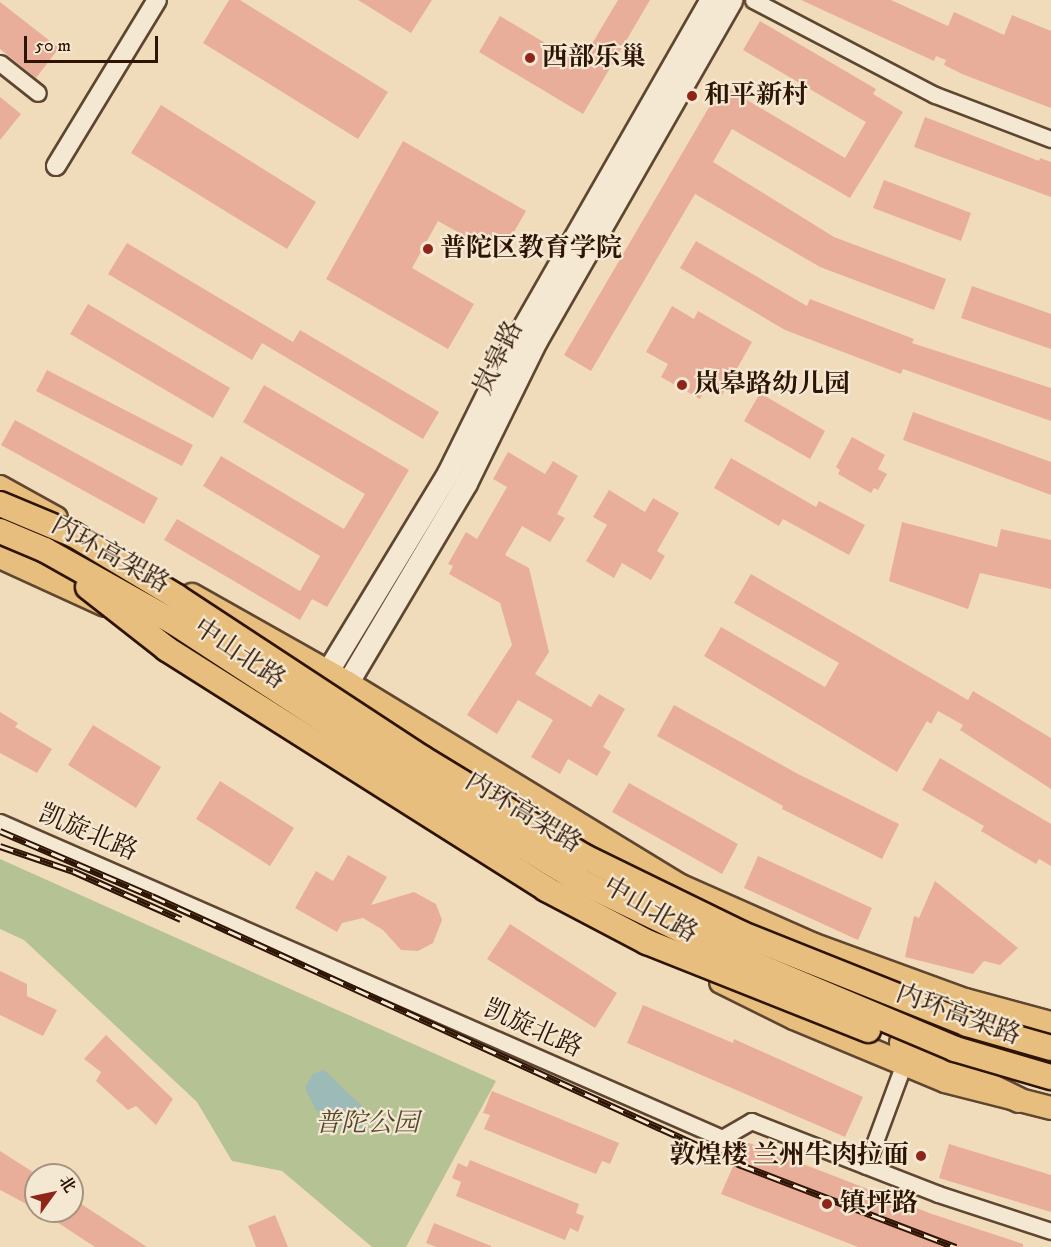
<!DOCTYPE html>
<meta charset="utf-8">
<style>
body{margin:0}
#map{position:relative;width:1051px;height:1247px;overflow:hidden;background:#f0dcbb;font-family:"IM FELL DW Pica","Noto Serif SC",serif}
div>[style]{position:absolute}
.green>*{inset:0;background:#b5c293}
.water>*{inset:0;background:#9cbab8}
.building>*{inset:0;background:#e9ae9a}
.roads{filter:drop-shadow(2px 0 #5e4631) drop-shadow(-2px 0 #5e4631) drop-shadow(0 2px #5e4631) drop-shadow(0 -2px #5e4631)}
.minor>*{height:15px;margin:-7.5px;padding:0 7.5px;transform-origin:7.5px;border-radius:7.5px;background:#f5e8d3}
.tertiary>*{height:18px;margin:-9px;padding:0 9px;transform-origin:9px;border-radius:9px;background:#f5e8d3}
.secondary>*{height:21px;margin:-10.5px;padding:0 10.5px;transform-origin:10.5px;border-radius:10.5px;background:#f5e8d3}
.primary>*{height:22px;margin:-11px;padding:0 11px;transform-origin:11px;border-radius:11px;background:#e8be7e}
.trunk>*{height:24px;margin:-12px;padding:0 12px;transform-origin:12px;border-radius:12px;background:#e8be7e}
.rail>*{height:7px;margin-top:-3.5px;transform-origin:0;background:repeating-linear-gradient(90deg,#f5e8d3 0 14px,#2e1403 0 28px);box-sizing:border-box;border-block:2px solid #2e1403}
.bridges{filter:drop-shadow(2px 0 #2e1403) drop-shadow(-2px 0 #2e1403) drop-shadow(0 2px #2e1403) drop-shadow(0 -2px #2e1403)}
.trunk-bridge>*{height:24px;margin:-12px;padding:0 12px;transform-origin:12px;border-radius:12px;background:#e8be7e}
.dots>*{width:16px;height:16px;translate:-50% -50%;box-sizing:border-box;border:3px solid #f5e8d3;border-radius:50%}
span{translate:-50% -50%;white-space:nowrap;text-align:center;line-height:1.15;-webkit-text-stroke:4.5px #f5e8d3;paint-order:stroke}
.poi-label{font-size:26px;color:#2e1403;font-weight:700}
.left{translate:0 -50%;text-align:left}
.right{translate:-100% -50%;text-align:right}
.street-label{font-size:26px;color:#2e1403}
.park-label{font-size:26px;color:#56482e;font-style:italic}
.north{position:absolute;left:24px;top:1163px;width:60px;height:60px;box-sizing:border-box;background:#f5e8d3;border:2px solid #a59380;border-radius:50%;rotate:57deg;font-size:16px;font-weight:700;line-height:24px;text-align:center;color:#2e1403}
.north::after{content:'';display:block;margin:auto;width:21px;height:27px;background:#8f2418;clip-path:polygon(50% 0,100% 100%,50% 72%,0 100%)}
.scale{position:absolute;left:24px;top:36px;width:134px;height:27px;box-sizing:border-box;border:3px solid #2e1403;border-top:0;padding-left:8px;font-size:18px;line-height:21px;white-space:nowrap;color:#2e1403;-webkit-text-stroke:4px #f5e8d3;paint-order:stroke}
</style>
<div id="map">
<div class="green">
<div style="clip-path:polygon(0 859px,496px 1081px,406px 1247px,372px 1247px,282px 1171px,232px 1161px,197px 1102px,24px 940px,0 929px)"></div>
</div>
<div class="water">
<div style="clip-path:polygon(324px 1070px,361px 1105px,368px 1130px,357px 1131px,331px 1124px,315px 1109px,305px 1088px,313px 1074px)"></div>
</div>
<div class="building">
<div style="clip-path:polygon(229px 0,240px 0,388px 92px,358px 139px,203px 43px)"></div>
<div style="clip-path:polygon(358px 0,432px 0,411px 33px)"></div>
<div style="clip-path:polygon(618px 0,650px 0,583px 114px,479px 52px,500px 16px,580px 64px)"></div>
<div style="clip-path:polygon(801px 0,891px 0,948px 26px,954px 12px,1004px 35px,1012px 15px,1051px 31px,1051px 108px,962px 74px,944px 65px,946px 60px,936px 56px,934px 61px)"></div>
<div style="clip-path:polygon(0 2px,59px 48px,36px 78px,0 49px)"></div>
<div style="clip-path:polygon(760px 21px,876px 89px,873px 94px,903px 112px,850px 198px,732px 129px,713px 162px,834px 237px,946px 279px,934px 310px,820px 267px,695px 194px,591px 371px,564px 355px,722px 85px,845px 158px,866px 122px,743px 50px)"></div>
<div style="clip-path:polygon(0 97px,21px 114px,0 140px)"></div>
<div style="clip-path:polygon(161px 105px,316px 202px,287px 249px,131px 153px)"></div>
<div style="clip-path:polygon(925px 117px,1039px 161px,1040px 158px,1051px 162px,1051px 197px,914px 147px)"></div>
<div style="clip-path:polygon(403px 141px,526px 211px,500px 256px,438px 221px,412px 268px,474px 304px,448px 349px,326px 279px)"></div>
<div style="clip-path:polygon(884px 180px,971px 213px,961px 241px,873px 208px)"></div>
<div style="clip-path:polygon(696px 241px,807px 306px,810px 299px,914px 339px,912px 343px,1051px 388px,1051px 421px,903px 369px,901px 374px,785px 330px,680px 268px)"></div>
<div style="clip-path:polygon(127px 243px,293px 342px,300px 330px,439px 412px,423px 439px,262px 343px,252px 360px,108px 274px)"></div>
<div style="clip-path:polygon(972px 286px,1051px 314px,1051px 349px,961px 318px)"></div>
<div style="clip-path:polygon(88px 304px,230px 388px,213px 418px,70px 334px)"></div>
<div style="clip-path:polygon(672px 306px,694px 319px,698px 311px,752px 342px,722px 395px,707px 386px,700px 399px,661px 377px,668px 364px,646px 352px)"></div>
<div style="clip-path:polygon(47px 370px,193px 445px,182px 466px,36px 391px)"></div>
<div style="clip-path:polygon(264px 385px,409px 470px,327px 607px,312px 599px,300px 620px,164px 540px,177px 519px,300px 591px,320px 556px,203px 486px,221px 456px,344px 529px,365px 494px,243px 422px)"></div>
<div style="clip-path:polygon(760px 393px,825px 431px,810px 459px,744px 421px)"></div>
<div style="clip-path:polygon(913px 412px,1051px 462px,1051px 495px,903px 440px)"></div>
<div style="clip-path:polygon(15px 420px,158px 498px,144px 524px,1px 445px)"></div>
<div style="clip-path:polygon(852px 437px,885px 455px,878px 469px,887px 474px,878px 490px,874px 488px,871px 493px,838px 474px,840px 470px,836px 467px)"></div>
<div style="clip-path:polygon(508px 452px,545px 474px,553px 461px,578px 476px,557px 514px,565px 518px,550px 542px,522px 526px,505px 555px,529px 568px,549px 652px,535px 674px,591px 707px,599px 694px,625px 709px,603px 747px,611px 752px,597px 776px,568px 759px,560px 774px,531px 757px,553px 720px,518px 700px,497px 734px,467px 715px,512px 645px,500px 603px,449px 574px,453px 566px,448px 564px,466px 532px,477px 539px,507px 487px,493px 479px)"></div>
<div style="clip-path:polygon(731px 458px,816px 507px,819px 501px,865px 525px,849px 555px,783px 519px,779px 526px,714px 488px)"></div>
<div style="clip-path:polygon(609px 490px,645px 512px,653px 498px,679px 513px,657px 551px,665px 556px,651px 580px,622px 563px,614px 578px,586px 561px,607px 525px,593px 517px)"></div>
<div style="clip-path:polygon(902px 522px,997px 547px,1001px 529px,1051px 540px,1051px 589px,980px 573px,968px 609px,889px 581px)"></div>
<div style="clip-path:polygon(751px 574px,968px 700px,973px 691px,1051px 738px,1051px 789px,960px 730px,963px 725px,938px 711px,931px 724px,927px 721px,897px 772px,704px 656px,721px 627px,825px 687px,839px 663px,734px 603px)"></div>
<div style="clip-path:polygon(674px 705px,798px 774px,899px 824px,882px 859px,782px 809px,783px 806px,657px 736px)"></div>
<div style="clip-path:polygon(0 712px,18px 723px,15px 727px,52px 749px,37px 773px,0 753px)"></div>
<div style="clip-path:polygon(93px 725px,161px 767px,136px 808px,68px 765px)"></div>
<div style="clip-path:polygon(940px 758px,1051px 824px,1051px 866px,1039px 859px,1036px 864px,981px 831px,984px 826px,922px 790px)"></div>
<div style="clip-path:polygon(220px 781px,294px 828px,270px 866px,196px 819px)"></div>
<div style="clip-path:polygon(629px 783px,738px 844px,722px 874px,612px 812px)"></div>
<div style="clip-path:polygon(348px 855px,387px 877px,371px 905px,414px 892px,436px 904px,442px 920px,433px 943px,418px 951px,401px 950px,383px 930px,363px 918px,342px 923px,337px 932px,295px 908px,316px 871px,333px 881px)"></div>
<div style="clip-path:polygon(758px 856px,872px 908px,858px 940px,744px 888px)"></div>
<div style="clip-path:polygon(935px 881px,1018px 948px,1000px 965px,984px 961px,973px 974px,905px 957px,914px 916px,919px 918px)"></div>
<div style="clip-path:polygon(510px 924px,617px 993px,595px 1028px,487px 959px)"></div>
<div style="clip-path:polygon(0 971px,27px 984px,27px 996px,57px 1010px,43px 1036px,0 1015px)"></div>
<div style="clip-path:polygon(643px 1005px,733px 1043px,734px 1039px,863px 1097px,845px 1137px,627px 1043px)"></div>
<div style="clip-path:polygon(106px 1035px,173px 1099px,156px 1125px,136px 1106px,128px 1110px,96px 1081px,101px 1072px,84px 1059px)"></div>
<div style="clip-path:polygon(492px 1091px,619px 1143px,610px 1164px,602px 1161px,596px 1174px,484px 1129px,490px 1115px,483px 1113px)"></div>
<div style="clip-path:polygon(744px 1141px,932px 1214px,1023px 1244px,1023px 1247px,858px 1247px,721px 1194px)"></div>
<div style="clip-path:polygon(949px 1144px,1051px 1175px,1051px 1212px,939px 1178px)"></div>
<div style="clip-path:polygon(0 1151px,36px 1174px,36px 1209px,0 1190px)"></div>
<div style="clip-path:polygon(470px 1160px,579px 1204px,576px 1213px,584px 1216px,578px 1232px,570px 1228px,565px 1240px,456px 1196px,461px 1182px,452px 1178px,458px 1163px,467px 1167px)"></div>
<div style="clip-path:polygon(72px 1198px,147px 1247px,95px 1247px,40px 1211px,72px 1211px)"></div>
<div style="clip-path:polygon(275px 1215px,288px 1247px,256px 1247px,248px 1226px)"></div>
<div style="clip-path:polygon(434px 1223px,491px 1246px,491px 1247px,436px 1247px,426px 1243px)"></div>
</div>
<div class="roads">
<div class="minor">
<div style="left:753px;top:0;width:205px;rotate:27.6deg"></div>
<div style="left:935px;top:95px;width:124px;rotate:20.8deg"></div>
<div style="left:0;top:63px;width:48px;rotate:38.3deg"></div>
<div style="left:0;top:822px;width:788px;rotate:23.64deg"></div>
<div style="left:722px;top:1138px;width:34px;rotate:-30deg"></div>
<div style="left:751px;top:1121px;width:201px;rotate:21.3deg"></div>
<div style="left:938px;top:1194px;width:119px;rotate:18.1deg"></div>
<div style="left:866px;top:1166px;width:110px;rotate:-69.7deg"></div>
</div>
<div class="tertiary">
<div style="left:56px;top:166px;width:194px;rotate:-58.7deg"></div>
</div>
<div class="secondary">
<div style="left:318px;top:687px;width:250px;rotate:-58.7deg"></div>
<div style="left:448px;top:473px;width:119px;rotate:-63.6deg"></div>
<div style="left:501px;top:366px;width:422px;rotate:-60.2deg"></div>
<div style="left:339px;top:697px;width:249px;rotate:-59.3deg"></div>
<div style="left:466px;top:483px;width:158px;rotate:-63.8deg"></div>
<div style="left:536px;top:341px;width:393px;rotate:-60.2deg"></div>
</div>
<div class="primary">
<div style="left:0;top:487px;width:64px;rotate:29deg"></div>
<div style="left:0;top:557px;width:115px;rotate:24.6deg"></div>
<div style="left:192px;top:595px;width:179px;rotate:29.4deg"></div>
<div style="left:348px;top:683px;width:390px;rotate:31.4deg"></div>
<div style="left:681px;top:886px;width:143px;rotate:23.9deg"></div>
<div style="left:812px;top:944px;width:163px;rotate:20.1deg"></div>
<div style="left:965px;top:1000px;width:89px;rotate:15deg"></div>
<div style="left:721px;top:982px;width:81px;rotate:26.3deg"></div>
<div style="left:794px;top:1018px;width:164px;rotate:22.6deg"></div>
<div style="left:945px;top:1081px;width:109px;rotate:14.3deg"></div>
</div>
<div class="trunk">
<div style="left:902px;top:1043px;width:130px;rotate:26deg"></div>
</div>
</div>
<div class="rail">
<div style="left:0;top:831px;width:165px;rotate:23.2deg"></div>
<div style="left:152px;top:896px;width:648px;rotate:24.55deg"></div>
<div style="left:741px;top:1165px;width:230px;rotate:20.9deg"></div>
<div style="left:0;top:846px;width:77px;rotate:18.9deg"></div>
<div style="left:73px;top:871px;width:118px;rotate:24deg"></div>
</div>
<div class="bridges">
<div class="trunk-bridge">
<div style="left:0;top:504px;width:80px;rotate:22.7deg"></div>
<div style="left:74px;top:535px;width:120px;rotate:31deg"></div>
<div style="left:177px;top:597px;width:293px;rotate:33.3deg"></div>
<div style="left:422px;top:758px;width:191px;rotate:31.3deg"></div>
<div style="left:585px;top:857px;width:173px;rotate:26.1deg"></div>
<div style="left:740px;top:933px;width:245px;rotate:21.8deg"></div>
<div style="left:967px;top:1024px;width:87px;rotate:15.9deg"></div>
<div style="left:0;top:531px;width:49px;rotate:22.9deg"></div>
<div style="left:45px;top:550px;width:149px;rotate:29.3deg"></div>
<div style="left:175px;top:623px;width:294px;rotate:33.2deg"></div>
<div style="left:421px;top:784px;width:186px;rotate:31.4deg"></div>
<div style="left:580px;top:881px;width:165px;rotate:25.9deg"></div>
<div style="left:728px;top:953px;width:246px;rotate:22.9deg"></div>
<div style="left:955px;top:1049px;width:100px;rotate:16.3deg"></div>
<div style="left:88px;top:587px;width:100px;rotate:38.1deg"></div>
<div style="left:167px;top:649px;width:449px;rotate:32.3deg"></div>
<div style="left:546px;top:889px;width:114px;rotate:27.7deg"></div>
<div style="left:647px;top:942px;width:238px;rotate:21.7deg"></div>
</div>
</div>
<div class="dots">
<div style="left:530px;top:58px;background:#8f2418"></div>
<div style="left:692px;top:96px;background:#8f2418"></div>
<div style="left:428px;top:249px;background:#8f2418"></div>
<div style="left:682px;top:385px;background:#8f2418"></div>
<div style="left:921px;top:1156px;background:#8f2418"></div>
<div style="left:827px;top:1204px;background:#8f2418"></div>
</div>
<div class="poi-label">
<span class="left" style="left:542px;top:58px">西部乐巢</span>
<span class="left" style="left:704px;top:96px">和平新村</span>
<span class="left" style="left:440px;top:249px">普陀区教育学院</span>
<span class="left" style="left:694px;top:385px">岚皋路幼儿园</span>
<span class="right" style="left:909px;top:1156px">敦煌楼 兰州牛肉拉面</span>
<span class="left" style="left:840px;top:1204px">镇坪路</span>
</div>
<div class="street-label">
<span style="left:499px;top:358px;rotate:-64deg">岚皋路</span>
<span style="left:110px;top:555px;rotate:29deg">内环高架路</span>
<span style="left:239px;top:654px;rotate:34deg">中山北路</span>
<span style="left:523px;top:813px;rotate:31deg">内环高架路</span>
<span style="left:88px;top:833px;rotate:23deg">凯旋北路</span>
<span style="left:650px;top:910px;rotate:30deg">中山北路</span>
<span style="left:958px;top:1015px;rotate:20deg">内环高架路</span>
<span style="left:533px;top:1029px;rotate:24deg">凯旋北路</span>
</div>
<div class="park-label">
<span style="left:367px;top:1124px">普陀公园</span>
</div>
<div class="north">北</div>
<div class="scale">50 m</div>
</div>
